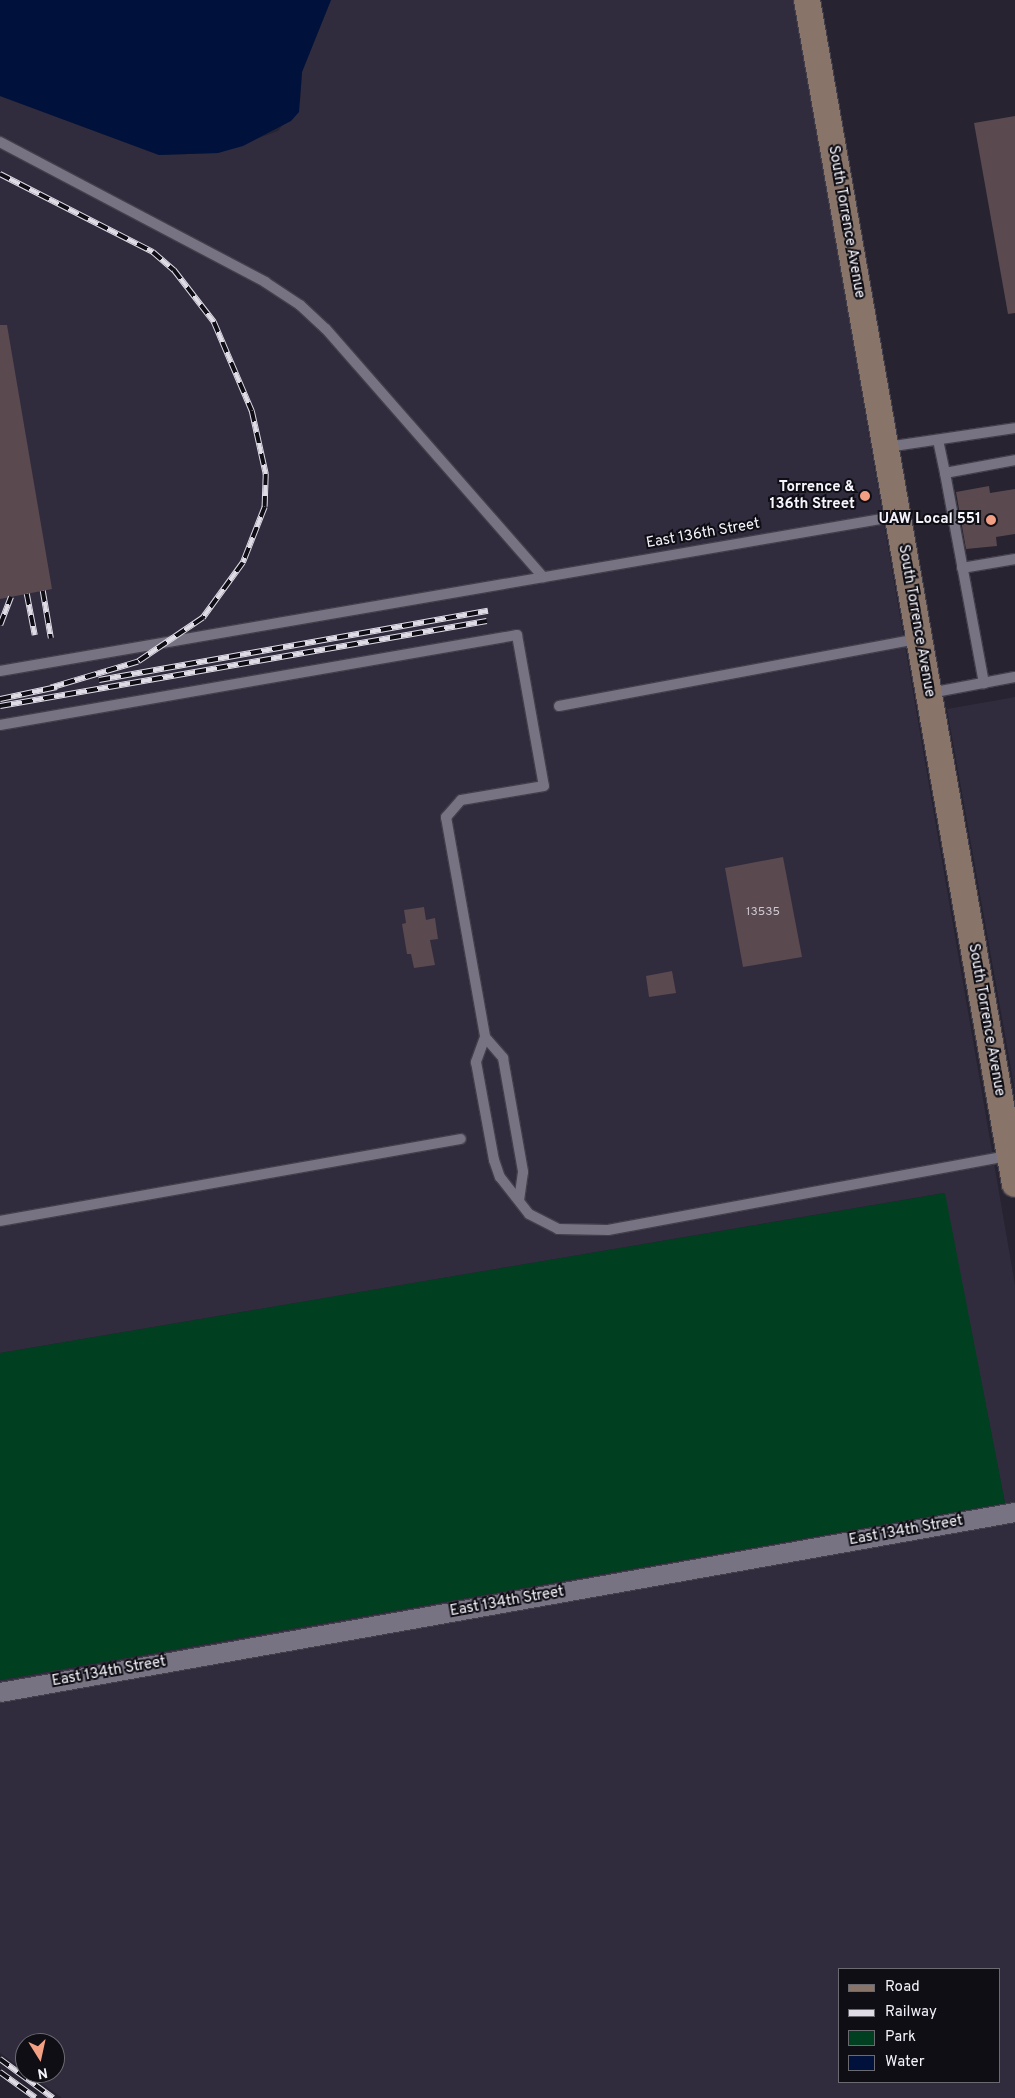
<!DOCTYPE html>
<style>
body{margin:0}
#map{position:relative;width:1015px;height:2098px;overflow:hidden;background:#272330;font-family:Overpass,sans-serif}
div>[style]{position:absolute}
.built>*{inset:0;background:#312b3e}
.green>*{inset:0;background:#004020}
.water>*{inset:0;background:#00123c}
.building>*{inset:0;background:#5a494f}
.roads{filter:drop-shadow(1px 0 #423f4a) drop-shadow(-1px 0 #423f4a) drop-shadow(0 1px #423f4a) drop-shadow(0 -1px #423f4a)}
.lane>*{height:10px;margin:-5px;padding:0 5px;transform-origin:5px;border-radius:5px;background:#777383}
.street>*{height:19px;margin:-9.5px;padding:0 9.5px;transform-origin:9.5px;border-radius:9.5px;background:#777383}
.secondary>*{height:26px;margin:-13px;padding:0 13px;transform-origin:13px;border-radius:13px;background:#89746a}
.rail>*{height:5.5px;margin-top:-2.75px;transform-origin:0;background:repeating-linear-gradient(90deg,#0f0e14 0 11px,#dfdce6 0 22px);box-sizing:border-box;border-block:1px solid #dfdce6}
.dots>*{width:14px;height:14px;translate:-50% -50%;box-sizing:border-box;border:2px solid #0f0e14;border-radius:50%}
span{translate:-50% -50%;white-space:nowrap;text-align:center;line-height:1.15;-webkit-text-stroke:4px #0f0e14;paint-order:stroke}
.number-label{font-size:12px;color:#cec8d1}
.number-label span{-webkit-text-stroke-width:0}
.street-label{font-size:15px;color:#f5f3fc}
.poi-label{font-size:15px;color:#f5f3fc;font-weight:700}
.right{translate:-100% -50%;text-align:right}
.legend{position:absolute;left:838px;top:1968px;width:162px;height:115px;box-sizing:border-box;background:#0f0e14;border:1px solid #6b6a71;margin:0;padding:6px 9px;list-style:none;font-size:15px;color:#f5f3fc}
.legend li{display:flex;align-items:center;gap:10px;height:25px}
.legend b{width:25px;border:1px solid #6b6a71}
.north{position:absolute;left:15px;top:2033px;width:50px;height:50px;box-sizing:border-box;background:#0f0e14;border:1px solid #6b6a71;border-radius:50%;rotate:170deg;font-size:14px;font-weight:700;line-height:20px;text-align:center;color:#f5f3fc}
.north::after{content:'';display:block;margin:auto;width:18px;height:22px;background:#f39f83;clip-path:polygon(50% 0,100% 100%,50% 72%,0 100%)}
</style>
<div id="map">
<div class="built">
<div style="clip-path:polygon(evenodd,331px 0,794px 0,1015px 1285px,1015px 2098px,62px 2098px,28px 2073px,55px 2073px,55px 2043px,25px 2043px,25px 2071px,0 2053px,0 1680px,1005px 1503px,944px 1193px,0 1353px,0 96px,159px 155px,218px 153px,278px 131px,300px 102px,302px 72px,331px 0,839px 1969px,999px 1969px,999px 2082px,839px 2082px,839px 1969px)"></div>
<div style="clip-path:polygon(1015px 697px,1015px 1091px,947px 709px)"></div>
</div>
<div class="green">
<div style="clip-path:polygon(945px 1193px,1005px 1503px,0 1680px,0 1353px)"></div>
</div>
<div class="water">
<div style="clip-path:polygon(0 0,331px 0,302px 72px,299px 112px,291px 121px,243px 146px,218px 153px,159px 155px,0 96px)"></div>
</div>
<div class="building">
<div style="clip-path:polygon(1015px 116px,1015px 313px,1008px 314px,974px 123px)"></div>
<div style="clip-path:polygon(0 325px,7px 325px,52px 589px,0 599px)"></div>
<div style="clip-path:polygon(989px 486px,990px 493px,1015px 489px,1015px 534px,996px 537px,997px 546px,966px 549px,956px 492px)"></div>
<div style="clip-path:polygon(783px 857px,802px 957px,743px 967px,725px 868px)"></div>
<div style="clip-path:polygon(424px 907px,426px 920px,435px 918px,438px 939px,430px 940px,435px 965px,414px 968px,411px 954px,407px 954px,402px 924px,406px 923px,404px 910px)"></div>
<div style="clip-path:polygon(672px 971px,676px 993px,649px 997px,646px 976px)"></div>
</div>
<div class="roads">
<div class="lane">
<div style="left:0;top:142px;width:300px;rotate:27.8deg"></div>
<div style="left:265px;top:282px;width:42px;rotate:33.3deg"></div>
<div style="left:300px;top:305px;width:35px;rotate:43deg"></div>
<div style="left:326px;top:329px;width:330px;rotate:48.8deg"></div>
<div style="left:938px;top:440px;width:34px;rotate:78deg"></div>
<div style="left:945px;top:473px;width:71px;rotate:-10.5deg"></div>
<div style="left:887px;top:447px;width:129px;rotate:-8.4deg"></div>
<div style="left:945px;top:473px;width:214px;rotate:79.5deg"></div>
<div style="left:962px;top:568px;width:54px;rotate:-9.6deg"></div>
<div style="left:0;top:671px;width:911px;rotate:-9.79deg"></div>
<div style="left:930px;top:693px;width:86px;rotate:-10.7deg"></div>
<div style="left:559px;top:706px;width:365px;rotate:-10.6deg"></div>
<div style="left:0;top:725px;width:525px;rotate:-9.88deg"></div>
<div style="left:517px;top:635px;width:153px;rotate:79.9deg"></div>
<div style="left:544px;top:786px;width:84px;rotate:170.4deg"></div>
<div style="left:461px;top:800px;width:23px;rotate:131deg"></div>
<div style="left:446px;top:817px;width:223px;rotate:79.9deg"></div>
<div style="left:485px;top:1037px;width:27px;rotate:110deg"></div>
<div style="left:476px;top:1062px;width:100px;rotate:79.6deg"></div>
<div style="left:494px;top:1160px;width:18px;rotate:71deg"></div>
<div style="left:500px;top:1177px;width:47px;rotate:51.9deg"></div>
<div style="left:529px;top:1214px;width:33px;rotate:27deg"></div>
<div style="left:558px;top:1229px;width:50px;rotate:1.1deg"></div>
<div style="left:608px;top:1230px;width:408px;rotate:-10.5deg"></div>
<div style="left:485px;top:1037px;width:28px;rotate:49deg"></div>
<div style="left:503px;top:1058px;width:116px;rotate:80deg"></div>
<div style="left:523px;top:1172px;width:27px;rotate:98deg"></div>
<div style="left:0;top:1221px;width:468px;rotate:-10.1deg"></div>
</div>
<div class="street">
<div style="left:0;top:1692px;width:1031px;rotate:-10.06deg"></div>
</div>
<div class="secondary">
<div style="left:807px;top:0;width:1202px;rotate:80.04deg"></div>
</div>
</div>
<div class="rail">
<div style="left:0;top:174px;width:172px;rotate:27deg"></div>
<div style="left:153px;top:252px;width:28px;rotate:41deg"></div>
<div style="left:174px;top:270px;width:66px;rotate:52.4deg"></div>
<div style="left:214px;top:322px;width:97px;rotate:66.9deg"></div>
<div style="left:252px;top:411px;width:65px;rotate:77.5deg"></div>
<div style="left:266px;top:474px;width:33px;rotate:92deg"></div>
<div style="left:265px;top:507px;width:60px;rotate:111.4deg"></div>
<div style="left:243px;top:563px;width:68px;rotate:126deg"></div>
<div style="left:203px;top:618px;width:78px;rotate:145.9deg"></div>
<div style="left:138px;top:662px;width:91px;rotate:163.4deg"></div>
<div style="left:43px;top:591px;width:48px;rotate:80.3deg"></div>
<div style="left:27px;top:594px;width:42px;rotate:79deg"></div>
<div style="left:0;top:625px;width:30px;rotate:-69deg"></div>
<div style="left:99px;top:680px;width:395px;rotate:-10.1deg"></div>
<div style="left:0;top:699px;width:58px;rotate:-11.9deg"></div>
<div style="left:0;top:706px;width:494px;rotate:-9.9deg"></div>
<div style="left:0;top:2059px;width:66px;rotate:36.3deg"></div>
<div style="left:0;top:2072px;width:44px;rotate:35.8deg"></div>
</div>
<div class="dots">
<div style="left:865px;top:496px;background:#f39f83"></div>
<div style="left:991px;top:520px;background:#f39f83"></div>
</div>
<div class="number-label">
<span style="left:763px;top:913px">13535</span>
</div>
<div class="street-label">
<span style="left:846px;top:222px;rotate:80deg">South Torrence Avenue</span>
<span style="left:703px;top:534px;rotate:-10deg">East 136th Street</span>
<span style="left:916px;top:621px;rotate:80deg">South Torrence Avenue</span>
<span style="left:986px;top:1020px;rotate:80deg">South Torrence Avenue</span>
<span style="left:906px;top:1531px;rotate:-10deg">East 134th Street</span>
<span style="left:507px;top:1602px;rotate:-10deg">East 134th Street</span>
<span style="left:109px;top:1672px;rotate:-10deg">East 134th Street</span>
</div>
<div class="poi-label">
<span class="right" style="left:855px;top:496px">Torrence &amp;<br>136th Street</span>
<span class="right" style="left:981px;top:520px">UAW Local 551</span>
</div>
<ul class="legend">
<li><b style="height:6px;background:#89746a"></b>Road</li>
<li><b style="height:6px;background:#dfdce6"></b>Railway</li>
<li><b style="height:14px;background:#004020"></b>Park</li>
<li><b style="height:14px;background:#00123c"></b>Water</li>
</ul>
<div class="north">N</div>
</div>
